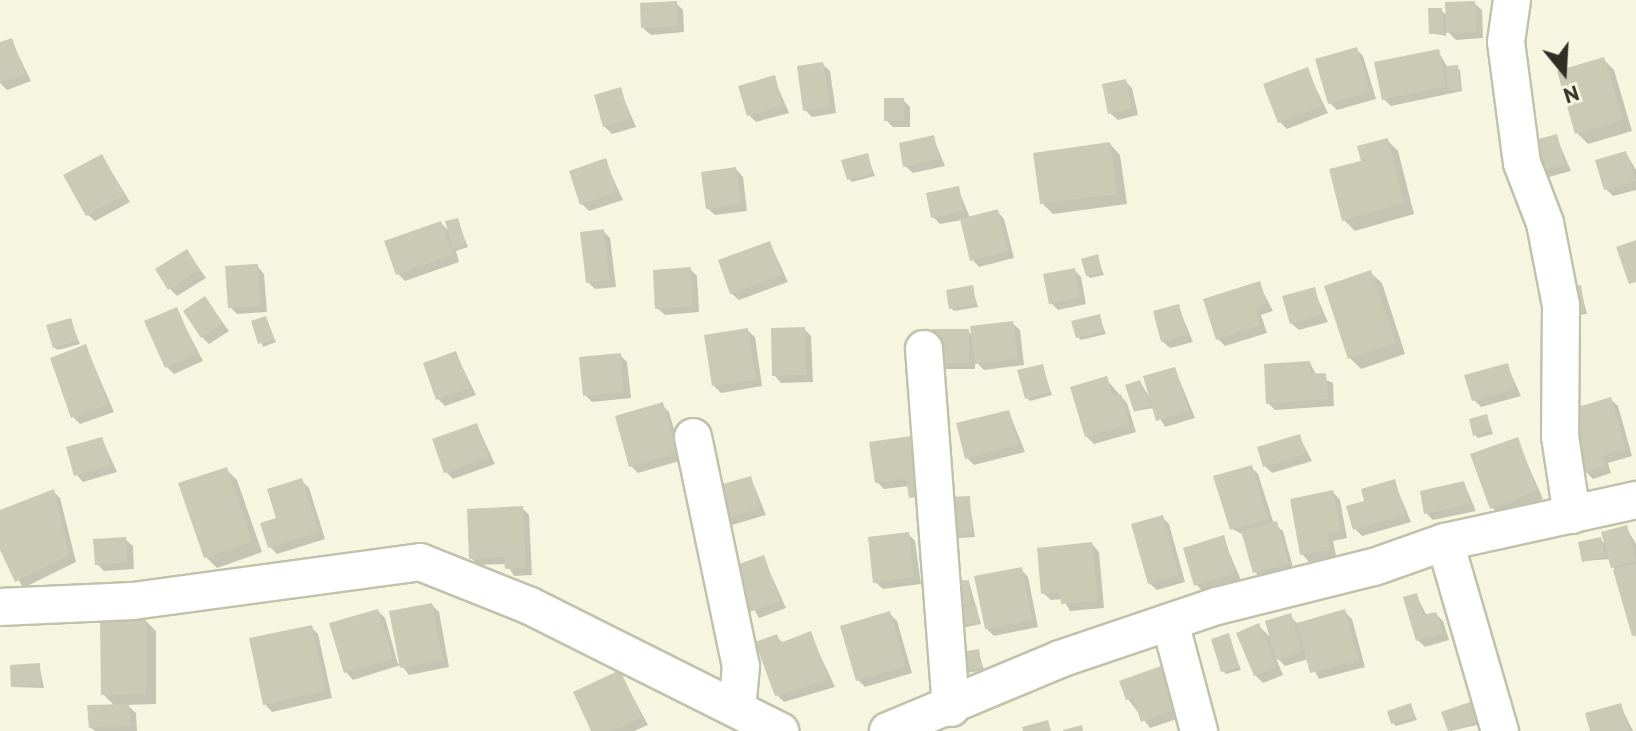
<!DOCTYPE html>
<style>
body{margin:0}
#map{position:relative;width:1636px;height:731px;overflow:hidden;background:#f6f6e0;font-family:"PT Sans",sans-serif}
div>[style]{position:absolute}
.shadow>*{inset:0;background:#0003}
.building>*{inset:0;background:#cacab5}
.roads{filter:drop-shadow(2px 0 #c1c1ac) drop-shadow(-2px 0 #c1c1ac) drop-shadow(0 2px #c1c1ac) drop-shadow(0 -2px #c1c1ac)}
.minor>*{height:36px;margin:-18px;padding:0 18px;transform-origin:18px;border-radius:18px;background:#fff}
span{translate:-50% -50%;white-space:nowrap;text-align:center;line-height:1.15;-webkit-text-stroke:8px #f6f6e0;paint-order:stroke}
.north{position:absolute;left:1524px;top:32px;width:80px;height:80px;-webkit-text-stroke:6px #f6f6e0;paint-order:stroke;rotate:162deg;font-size:22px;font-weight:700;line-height:32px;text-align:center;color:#2f2f26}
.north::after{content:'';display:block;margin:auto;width:28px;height:36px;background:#2f2f26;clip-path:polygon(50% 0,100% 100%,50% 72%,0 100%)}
</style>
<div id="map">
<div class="shadow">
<div style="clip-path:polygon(676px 3px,683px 10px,684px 32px,651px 35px,643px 28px)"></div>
<div style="clip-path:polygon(1474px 3px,1482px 10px,1483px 38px,1456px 40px,1446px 30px,1446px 36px,1431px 33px,1441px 10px,1447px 16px)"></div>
<div style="clip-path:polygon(11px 40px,31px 81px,7px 90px,0 83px,0 44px)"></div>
<div style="clip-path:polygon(1356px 49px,1363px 56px,1376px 99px,1337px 110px,1330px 103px)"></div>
<div style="clip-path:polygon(1438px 51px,1448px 68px,1460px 70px,1462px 91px,1391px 106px,1384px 99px)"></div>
<div style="clip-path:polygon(1603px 59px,1614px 70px,1632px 131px,1588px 144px,1577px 133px)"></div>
<div style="clip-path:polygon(822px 64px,830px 71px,836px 113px,812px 117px,805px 110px)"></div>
<div style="clip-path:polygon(1307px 70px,1328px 113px,1287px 129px,1280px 122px)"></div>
<div style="clip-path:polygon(774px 78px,789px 113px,756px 122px,749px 115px)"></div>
<div style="clip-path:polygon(1125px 81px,1132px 88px,1138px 115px,1118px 120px,1110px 113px)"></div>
<div style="clip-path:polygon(620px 90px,636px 127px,612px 134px,604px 126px)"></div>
<div style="clip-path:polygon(903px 100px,910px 107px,910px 127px,893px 127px,886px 120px)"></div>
<div style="clip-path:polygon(1556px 136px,1571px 171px,1545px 178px,1537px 171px)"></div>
<div style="clip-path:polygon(933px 137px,945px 166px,913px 173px,905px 166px)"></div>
<div style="clip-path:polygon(1387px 140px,1398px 151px,1414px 214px,1355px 231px,1344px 220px,1363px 162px)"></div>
<div style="clip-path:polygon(1110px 144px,1120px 155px,1127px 204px,1053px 214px,1042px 203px)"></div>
<div style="clip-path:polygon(1626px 153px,1636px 170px,1636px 190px,1613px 196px,1606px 189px)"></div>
<div style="clip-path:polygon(867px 155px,875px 176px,852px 182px,849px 179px)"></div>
<div style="clip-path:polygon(102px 156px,130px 202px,95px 221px,87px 214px)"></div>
<div style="clip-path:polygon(605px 161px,623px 200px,589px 211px,582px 204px)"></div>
<div style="clip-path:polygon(736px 169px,743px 177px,747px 211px,715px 215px,707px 208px)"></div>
<div style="clip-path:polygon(958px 188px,970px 218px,997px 211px,1004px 219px,1014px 258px,979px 267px,972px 259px,962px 220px,940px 224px,933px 217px)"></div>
<div style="clip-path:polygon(457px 220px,468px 247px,456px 251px,459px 262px,405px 281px,398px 274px,441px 223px,451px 233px)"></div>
<div style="clip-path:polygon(603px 231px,610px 238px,616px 287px,595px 289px,588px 282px)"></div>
<div style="clip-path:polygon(770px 243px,788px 282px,739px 300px,731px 293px)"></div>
<div style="clip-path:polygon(187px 251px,206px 278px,177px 296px,170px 289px)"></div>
<div style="clip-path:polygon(1097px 257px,1104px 275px,1090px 278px,1087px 275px)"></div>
<div style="clip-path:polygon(257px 266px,264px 274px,267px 312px,237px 314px,230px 307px)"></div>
<div style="clip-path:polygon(690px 269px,697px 276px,699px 312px,665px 315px,657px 308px)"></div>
<div style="clip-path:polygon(1074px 270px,1081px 277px,1086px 304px,1058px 310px,1051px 303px)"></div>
<div style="clip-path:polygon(1371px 273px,1382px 283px,1405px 354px,1361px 369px,1350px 358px)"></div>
<div style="clip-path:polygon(1259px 284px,1273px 311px,1261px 315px,1267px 333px,1225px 346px,1218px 339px)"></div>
<div style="clip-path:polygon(1580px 287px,1587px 314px,1577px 315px)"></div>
<div style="clip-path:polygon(972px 288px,978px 307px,954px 311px,951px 308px)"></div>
<div style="clip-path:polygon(1314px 290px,1328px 322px,1299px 330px,1291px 323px)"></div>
<div style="clip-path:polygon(205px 299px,229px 331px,209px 344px,202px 337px)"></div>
<div style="clip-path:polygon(1178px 306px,1193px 342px,1170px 348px,1162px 341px)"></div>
<div style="clip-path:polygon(176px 309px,203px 361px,174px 374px,167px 367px)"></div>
<div style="clip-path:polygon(1099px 316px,1106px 334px,1081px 340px,1078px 337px)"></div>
<div style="clip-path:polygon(266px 318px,276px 342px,263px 347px,253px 322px)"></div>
<div style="clip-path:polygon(70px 320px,80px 344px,58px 350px,54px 347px)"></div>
<div style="clip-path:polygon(1012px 323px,1020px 330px,1024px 365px,984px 370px,975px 361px,975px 369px,941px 369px,934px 362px,968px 331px,973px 336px)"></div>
<div style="clip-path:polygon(804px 329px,811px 336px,813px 382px,781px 383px,774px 375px)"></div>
<div style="clip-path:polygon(747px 330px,755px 337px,762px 386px,721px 393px,714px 386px)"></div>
<div style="clip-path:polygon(86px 347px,114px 412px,80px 424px,73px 417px)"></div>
<div style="clip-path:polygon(456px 354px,476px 395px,445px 406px,438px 399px)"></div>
<div style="clip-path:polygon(620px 355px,627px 362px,631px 398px,592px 402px,585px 395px)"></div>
<div style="clip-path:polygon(1310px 363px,1317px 376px,1333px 383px,1334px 406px,1275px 410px,1268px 403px)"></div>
<div style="clip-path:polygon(1507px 365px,1521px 396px,1481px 407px,1474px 400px)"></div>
<div style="clip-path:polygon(1042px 366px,1052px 395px,1030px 401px,1027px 398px)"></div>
<div style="clip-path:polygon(1175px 369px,1195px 418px,1165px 427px,1154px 408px,1136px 411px,1140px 382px,1152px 401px)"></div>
<div style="clip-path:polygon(1106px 379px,1127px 403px,1136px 432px,1094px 444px,1086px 436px)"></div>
<div style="clip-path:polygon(1610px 399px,1618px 406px,1632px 456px,1608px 463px,1611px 473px,1593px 479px,1585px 471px)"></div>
<div style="clip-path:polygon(662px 405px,669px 412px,683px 460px,638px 473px,631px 466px)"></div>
<div style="clip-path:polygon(1009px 412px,1025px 452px,974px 465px,967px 458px)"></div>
<div style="clip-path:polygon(1487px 416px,1493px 434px,1478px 438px,1475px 435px)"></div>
<div style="clip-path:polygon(477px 425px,495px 464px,453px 479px,446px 472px)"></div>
<div style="clip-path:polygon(1299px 436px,1312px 461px,1272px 473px,1264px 465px)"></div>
<div style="clip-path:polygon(918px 437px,918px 505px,909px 486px,884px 489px,877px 482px)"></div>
<div style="clip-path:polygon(102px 439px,117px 472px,83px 482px,76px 474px)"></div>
<div style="clip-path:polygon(1517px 440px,1543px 499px,1499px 515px,1492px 507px)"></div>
<div style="clip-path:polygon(1251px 467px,1258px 474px,1274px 524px,1283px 531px,1294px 571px,1262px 580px,1255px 572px,1244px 535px,1232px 529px)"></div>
<div style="clip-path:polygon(226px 469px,237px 480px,262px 552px,217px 568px,206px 557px)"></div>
<div style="clip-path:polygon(751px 478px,766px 515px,732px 525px,725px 517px)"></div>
<div style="clip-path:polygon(302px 481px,309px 488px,325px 539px,277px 554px,270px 547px)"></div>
<div style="clip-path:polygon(1394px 481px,1411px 522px,1362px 536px,1355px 529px,1367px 502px)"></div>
<div style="clip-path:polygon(1464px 483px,1476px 511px,1433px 520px,1426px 513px)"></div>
<div style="clip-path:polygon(53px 491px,60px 498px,76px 562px,23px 588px,0 545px,0 512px)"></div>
<div style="clip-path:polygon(1333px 492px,1340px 500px,1347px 538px,1333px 541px,1336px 556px,1309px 562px,1302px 554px)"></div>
<div style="clip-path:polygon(969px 498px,975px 537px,958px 538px,955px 535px)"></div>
<div style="clip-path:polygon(522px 508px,529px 515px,532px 575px,514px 576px,507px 564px,478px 565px,471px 558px)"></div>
<div style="clip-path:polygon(1162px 517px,1169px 524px,1185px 582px,1157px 590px,1149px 583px)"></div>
<div style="clip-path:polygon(1626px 527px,1636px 544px,1636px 638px,1611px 559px,1584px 561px,1600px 539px,1607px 546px)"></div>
<div style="clip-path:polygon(908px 534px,915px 541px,921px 584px,883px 589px,875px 582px)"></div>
<div style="clip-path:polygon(1223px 538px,1241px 580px,1203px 592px,1196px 584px)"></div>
<div style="clip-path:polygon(125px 539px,133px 546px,134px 569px,104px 571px,97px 564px)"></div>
<div style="clip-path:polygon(1092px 544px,1099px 552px,1104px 608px,1070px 611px,1063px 599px,1051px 600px,1043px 593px)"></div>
<div style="clip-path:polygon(763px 557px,786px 608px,759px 618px,747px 596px)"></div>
<div style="clip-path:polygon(1021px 569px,1028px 577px,1038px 627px,994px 636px,986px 628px)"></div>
<div style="clip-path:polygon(969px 582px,981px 624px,962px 628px,958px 604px)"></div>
<div style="clip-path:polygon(1416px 595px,1427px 616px,1436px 614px,1443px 621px,1449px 640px,1425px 647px,1418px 640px)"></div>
<div style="clip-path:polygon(432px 605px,439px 612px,449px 667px,409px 675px,401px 665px,353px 680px,346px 672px,378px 611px,385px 618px,398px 664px)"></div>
<div style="clip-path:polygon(1345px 612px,1352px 619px,1365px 667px,1319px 679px,1308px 659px,1285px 666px,1275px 656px,1283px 675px,1263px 683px,1255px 675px,1259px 626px,1272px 639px,1290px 616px,1297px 623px)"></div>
<div style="clip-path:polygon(890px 614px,897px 621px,912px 673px,865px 687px,858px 680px)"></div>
<div style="clip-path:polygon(145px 620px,156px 631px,156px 704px,127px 705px,136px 713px,137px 731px,95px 731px,90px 727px,115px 706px,103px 694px)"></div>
<div style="clip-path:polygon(311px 627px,318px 634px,332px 698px,272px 712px,265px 704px)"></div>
<div style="clip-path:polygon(810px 634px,835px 687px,784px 702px,776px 694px,776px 636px,784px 644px)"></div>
<div style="clip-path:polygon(1228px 635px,1241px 670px,1226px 674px,1223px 671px)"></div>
<div style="clip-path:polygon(978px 651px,984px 670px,962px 674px)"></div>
<div style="clip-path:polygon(39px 665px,44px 688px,13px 687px)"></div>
<div style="clip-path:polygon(1161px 669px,1183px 717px,1150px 728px,1128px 699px)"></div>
<div style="clip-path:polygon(620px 673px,648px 725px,634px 731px,594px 731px)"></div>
<div style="clip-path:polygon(1472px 703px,1481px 724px,1450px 731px,1444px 713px)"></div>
<div style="clip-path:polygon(1620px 705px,1633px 731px,1592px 731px)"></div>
<div style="clip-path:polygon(1411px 706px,1417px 720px,1396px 726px,1393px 723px)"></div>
</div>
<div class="building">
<div style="clip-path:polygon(677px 1px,678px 26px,641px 28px,640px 3px)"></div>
<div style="clip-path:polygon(1475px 1px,1477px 32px,1446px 33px,1445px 2px)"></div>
<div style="clip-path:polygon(1428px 8px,1442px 8px,1444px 33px,1429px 34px)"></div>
<div style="clip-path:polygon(12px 38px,25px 74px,0 83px,0 42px)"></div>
<div style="clip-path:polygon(1357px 47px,1370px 92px,1328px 104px,1315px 59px)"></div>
<div style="clip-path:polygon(1439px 49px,1446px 86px,1382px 100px,1374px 62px)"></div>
<div style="clip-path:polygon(1604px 57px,1623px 120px,1575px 134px,1557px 71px)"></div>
<div style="clip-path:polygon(823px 62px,830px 107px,803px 111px,797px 66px)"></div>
<div style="clip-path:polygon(1458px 65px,1460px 89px,1448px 90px,1446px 66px)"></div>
<div style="clip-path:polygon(1308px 67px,1322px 106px,1278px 123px,1263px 84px)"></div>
<div style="clip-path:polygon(775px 75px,783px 106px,747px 116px,738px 86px)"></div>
<div style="clip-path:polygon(1126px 79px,1132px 108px,1108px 114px,1102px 84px)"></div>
<div style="clip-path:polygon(621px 87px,630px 119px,603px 127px,594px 95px)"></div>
<div style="clip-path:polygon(884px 98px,904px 98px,904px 121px,884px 121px)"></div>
<div style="clip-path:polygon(1557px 134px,1565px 164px,1536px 172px,1527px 142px)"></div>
<div style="clip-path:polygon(934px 135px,939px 159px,903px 167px,899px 143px)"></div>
<div style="clip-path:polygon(1388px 138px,1404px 203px,1342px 221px,1329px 169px,1361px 161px,1357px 146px)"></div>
<div style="clip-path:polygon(1110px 142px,1117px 194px,1040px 204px,1033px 153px)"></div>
<div style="clip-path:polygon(1626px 151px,1636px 181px,1604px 190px,1595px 160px)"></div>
<div style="clip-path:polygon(868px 153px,873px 173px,847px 180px,841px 160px)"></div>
<div style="clip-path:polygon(102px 154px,124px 195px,86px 216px,63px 175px)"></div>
<div style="clip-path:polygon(606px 158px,617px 192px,580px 205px,569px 171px)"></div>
<div style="clip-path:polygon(736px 167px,741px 204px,706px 209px,701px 172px)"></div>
<div style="clip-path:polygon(959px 186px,964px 211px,931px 218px,926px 193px)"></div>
<div style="clip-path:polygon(998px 209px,1008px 251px,970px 261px,960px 219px)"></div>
<div style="clip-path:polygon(458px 218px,466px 244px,453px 249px,445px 221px)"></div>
<div style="clip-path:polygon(441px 221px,453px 255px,396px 275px,384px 241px)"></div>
<div style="clip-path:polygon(604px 229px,610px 280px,586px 283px,580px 232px)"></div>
<div style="clip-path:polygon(1636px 240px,1636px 282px,1629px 284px,1616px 247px)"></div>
<div style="clip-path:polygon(770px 241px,782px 275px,730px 294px,718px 260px)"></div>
<div style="clip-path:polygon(187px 249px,200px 270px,168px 290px,155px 269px)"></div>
<div style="clip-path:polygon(1098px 254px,1102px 272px,1086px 276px,1081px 259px)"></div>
<div style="clip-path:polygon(258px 264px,260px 306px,228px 308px,225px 266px)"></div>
<div style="clip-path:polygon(691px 267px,693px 306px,655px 309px,653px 270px)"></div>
<div style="clip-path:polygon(1075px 268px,1080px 297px,1049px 304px,1043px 274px)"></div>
<div style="clip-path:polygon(1371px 270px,1396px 343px,1348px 359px,1324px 286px)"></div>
<div style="clip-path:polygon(1260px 281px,1267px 304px,1255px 308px,1261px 325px,1216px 340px,1203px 299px)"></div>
<div style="clip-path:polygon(973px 285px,976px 304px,949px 309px,946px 290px)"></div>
<div style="clip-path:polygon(1581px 285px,1585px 311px,1572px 313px,1568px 287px)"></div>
<div style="clip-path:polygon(1315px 287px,1322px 315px,1290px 324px,1282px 296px)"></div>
<div style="clip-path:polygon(205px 296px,223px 323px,201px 338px,183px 311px)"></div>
<div style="clip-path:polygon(1179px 304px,1187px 335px,1161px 342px,1153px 311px)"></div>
<div style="clip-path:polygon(177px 307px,197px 354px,165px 368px,144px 321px)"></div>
<div style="clip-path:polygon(1100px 314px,1104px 331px,1076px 338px,1071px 321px)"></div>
<div style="clip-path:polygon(266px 316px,274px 339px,258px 344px,251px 321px)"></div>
<div style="clip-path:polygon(71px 318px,78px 341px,53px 348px,46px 325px)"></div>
<div style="clip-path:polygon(1013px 321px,1018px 359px,975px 364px,970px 326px)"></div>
<div style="clip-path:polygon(805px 327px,806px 375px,772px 376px,771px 328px)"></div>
<div style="clip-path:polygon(748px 328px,756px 380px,712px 386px,704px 335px)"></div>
<div style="clip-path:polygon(932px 329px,969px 329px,969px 363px,932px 363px)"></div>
<div style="clip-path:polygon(86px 344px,108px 405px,71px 418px,50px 358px)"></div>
<div style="clip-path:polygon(456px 351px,470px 388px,436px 400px,423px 363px)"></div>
<div style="clip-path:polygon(621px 353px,624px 392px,583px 396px,579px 357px)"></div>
<div style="clip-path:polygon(1310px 361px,1311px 374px,1326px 373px,1328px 399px,1266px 404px,1264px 364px)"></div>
<div style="clip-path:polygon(1508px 363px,1515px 389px,1472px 401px,1464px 375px)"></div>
<div style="clip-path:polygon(1043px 364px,1050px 392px,1025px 399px,1017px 370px)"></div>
<div style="clip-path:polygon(1175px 367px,1189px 411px,1156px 421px,1143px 376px)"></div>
<div style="clip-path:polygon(1107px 376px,1113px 396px,1121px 394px,1130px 425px,1085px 437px,1070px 387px)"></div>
<div style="clip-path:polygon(1140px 380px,1150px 406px,1134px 412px,1125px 385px)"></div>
<div style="clip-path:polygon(1611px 397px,1626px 449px,1602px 456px,1605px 466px,1584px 473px,1565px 411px)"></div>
<div style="clip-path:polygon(663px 402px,677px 453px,629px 467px,615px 416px)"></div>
<div style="clip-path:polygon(1009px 410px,1019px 445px,965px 459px,956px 423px)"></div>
<div style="clip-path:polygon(1487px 414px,1491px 431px,1473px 436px,1469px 419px)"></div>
<div style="clip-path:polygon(477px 423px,489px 457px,444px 473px,432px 439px)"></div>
<div style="clip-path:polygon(1300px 434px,1306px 454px,1263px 467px,1257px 447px)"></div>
<div style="clip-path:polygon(918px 435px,926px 496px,909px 498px,906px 479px,875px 483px,869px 442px)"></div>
<div style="clip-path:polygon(102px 437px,111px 465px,74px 476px,66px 447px)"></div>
<div style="clip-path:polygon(1518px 437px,1537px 491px,1490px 509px,1470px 454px)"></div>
<div style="clip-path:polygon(1252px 465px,1268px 519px,1230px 530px,1213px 476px)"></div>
<div style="clip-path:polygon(227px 467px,252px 542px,204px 558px,178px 483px)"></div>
<div style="clip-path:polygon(751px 476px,760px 508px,723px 519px,713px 487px)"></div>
<div style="clip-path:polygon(302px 478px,319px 532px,268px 548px,260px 523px,276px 518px,267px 489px)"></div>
<div style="clip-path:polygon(1395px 479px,1405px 515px,1353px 530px,1346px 506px,1364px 501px,1361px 489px)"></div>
<div style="clip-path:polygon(1464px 481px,1470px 504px,1424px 514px,1420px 491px)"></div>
<div style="clip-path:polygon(54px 489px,69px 555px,15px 582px,0 550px,0 510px)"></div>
<div style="clip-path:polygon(1333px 490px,1341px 531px,1327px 534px,1330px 550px,1300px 555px,1290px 499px)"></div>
<div style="clip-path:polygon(970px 496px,972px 534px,953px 536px,950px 497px)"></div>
<div style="clip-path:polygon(523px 506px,526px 568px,505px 569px,504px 557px,469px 559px,467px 509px)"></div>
<div style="clip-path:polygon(1163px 515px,1179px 575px,1148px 584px,1131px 524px)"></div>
<div style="clip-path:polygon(1277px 521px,1289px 564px,1253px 573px,1241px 531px)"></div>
<div style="clip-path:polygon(1627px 525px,1636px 561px,1611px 568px,1601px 532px)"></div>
<div style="clip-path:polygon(909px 532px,914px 577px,873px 583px,868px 537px)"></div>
<div style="clip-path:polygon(1224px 535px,1235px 573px,1194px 586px,1183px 548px)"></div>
<div style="clip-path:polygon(126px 537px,128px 562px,95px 565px,93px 539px)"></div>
<div style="clip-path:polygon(1601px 537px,1605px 557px,1582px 562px,1578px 542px)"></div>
<div style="clip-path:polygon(1092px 542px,1098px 601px,1061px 604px,1060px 592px,1041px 594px,1037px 548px)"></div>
<div style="clip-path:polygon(764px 555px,780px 601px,750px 612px,742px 588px,722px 570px)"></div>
<div style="clip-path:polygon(1636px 563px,1636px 635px,1632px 636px,1613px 570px)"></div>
<div style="clip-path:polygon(1022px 567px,1032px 620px,985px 629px,974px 576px)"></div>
<div style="clip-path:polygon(969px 580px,971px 604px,956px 605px,954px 581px)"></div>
<div style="clip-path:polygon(1417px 593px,1423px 615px,1436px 612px,1443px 633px,1416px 641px,1403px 597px)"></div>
<div style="clip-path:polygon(432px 603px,443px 660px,400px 668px,389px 611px)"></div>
<div style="clip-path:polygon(976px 605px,979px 622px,957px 626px,954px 609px)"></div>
<div style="clip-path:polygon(378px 609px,393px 659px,344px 673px,329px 623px)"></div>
<div style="clip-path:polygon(1345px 609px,1359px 660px,1310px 673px,1297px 623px)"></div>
<div style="clip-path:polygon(890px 611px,906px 666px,856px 681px,840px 626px)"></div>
<div style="clip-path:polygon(1291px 613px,1302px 652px,1276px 660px,1265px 621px)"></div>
<div style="clip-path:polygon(100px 618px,146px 618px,146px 694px,101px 695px)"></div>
<div style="clip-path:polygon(1259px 623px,1277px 668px,1254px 676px,1236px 633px)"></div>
<div style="clip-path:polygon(312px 625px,326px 691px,263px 705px,249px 638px)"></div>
<div style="clip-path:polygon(811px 631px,829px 680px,775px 696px,755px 642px,777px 634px,780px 643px)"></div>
<div style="clip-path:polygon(1229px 633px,1239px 667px,1221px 672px,1211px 639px)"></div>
<div style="clip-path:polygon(979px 649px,982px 668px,957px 671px,954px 653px)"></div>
<div style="clip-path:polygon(40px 663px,41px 685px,11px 687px,10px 665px)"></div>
<div style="clip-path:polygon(1161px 666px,1177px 709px,1141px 722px,1133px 698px,1126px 700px,1119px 681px)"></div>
<div style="clip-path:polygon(620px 670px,642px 717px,612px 731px,591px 731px,573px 692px)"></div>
<div style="clip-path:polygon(1473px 701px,1480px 721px,1448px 731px,1441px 712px)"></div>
<div style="clip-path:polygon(1411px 703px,1415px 717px,1391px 724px,1387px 711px)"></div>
<div style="clip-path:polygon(1621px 703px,1629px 731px,1590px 731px,1585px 713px)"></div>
<div style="clip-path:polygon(129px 704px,131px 726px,89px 728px,87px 705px)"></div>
<div style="clip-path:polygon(1048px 720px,1051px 731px,1023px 731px,1022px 727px)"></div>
<div style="clip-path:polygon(1082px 725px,1083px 731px,1063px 731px,1063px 730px)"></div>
</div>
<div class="roads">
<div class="minor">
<div style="left:1512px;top:0;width:42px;rotate:98.1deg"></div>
<div style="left:1506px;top:42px;width:122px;rotate:82.5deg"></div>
<div style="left:1522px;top:163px;width:64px;rotate:69deg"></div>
<div style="left:1545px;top:223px;width:84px;rotate:79deg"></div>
<div style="left:1561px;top:305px;width:131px;rotate:90.4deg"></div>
<div style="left:1560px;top:436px;width:80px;rotate:81.4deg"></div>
<div style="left:924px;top:349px;width:360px;rotate:85.7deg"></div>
<div style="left:693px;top:437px;width:234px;rotate:78.2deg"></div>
<div style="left:741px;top:666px;width:43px;rotate:95.3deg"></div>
<div style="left:1445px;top:542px;width:197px;rotate:73.8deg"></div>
<div style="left:0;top:607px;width:133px;rotate:-2.6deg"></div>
<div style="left:133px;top:601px;width:290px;rotate:-7.7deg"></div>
<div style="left:420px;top:562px;width:118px;rotate:21.8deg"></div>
<div style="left:530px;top:606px;width:280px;rotate:26.6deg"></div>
<div style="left:1170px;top:622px;width:113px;rotate:75.1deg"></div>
<div style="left:888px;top:731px;width:186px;rotate:-22.7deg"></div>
<div style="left:1060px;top:659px;width:166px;rotate:-18.7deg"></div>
<div style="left:1217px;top:606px;width:162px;rotate:-14deg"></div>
<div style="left:1374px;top:567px;width:75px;rotate:-19.4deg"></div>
<div style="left:1445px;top:542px;width:196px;rotate:-12.4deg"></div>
</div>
</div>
<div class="north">N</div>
</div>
